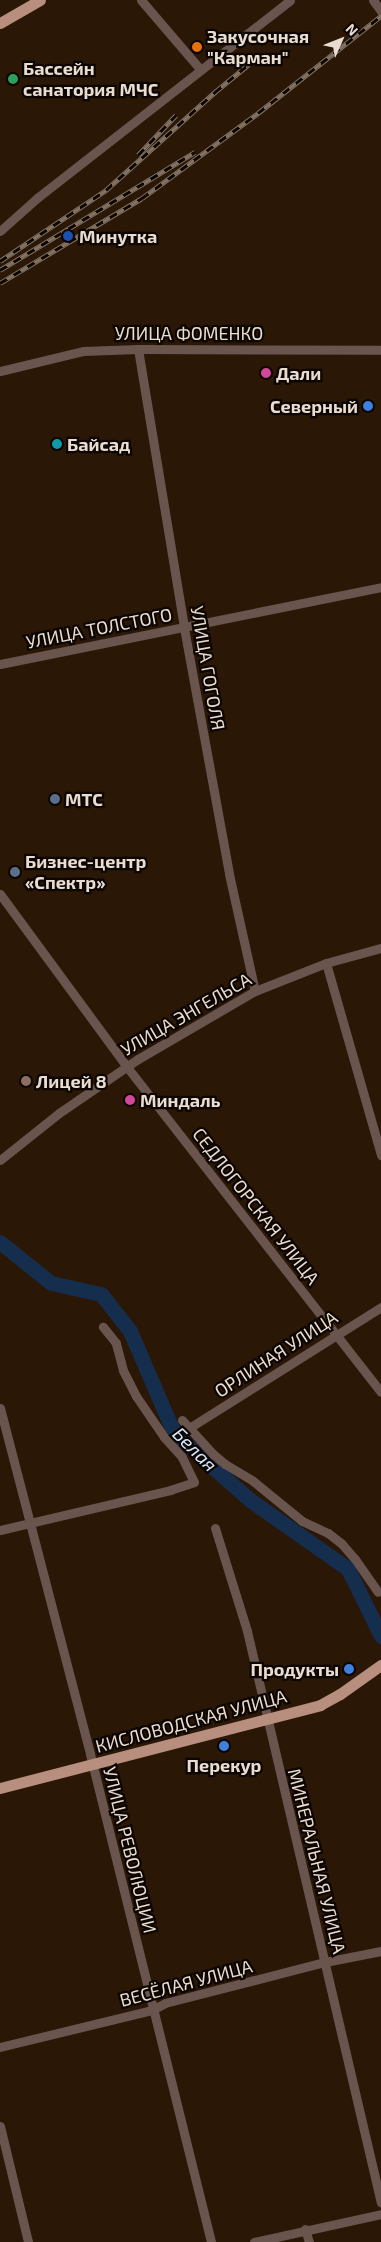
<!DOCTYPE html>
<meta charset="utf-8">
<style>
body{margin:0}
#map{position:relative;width:381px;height:2242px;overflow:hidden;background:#2a1706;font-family:"Exo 2",sans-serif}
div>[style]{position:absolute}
.river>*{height:15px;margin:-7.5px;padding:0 7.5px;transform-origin:7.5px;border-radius:7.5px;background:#152e4e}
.minor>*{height:9px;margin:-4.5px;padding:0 4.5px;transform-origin:4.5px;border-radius:4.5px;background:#69554d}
.major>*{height:11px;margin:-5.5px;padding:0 5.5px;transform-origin:5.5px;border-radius:5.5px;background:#b88e7e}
.rail>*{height:4.5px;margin-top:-2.25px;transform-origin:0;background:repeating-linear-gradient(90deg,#0c0501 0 8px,#827263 0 16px);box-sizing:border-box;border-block:1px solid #827263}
.dots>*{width:14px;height:14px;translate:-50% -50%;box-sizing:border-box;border:2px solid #0c0501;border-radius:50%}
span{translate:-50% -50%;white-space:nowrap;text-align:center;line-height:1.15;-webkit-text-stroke:4.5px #0c0501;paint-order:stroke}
.poi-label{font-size:18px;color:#e9dcd1;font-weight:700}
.left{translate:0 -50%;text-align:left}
.right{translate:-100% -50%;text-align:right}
.street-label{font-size:18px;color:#e9dcd1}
.water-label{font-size:19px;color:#d4e6fe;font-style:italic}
.north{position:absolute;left:316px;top:15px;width:50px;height:50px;-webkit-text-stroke:4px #0c0501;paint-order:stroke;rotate:46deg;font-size:14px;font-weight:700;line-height:20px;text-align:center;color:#e9dcd1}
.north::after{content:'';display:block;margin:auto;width:18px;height:22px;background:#e9dcd1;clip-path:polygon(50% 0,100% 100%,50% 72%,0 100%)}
</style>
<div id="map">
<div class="river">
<div style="left:0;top:1242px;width:65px;rotate:38.8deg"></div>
<div style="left:51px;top:1283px;width:51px;rotate:12.4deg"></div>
<div style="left:101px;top:1294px;width:47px;rotate:51.9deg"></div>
<div style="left:130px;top:1331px;width:103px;rotate:66.7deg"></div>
<div style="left:171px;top:1426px;width:16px;rotate:52deg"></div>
<div style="left:181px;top:1439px;width:92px;rotate:41.5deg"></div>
<div style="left:250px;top:1500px;width:120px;rotate:35.1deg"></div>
<div style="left:348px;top:1569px;width:75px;rotate:63.8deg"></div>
</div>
<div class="minor">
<div style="left:141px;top:0;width:91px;rotate:49.5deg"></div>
<div style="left:373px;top:0;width:14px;rotate:54deg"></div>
<div style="left:0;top:231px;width:50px;rotate:-41.7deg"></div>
<div style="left:37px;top:198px;width:321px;rotate:-38deg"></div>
<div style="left:138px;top:349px;width:283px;rotate:80.6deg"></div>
<div style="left:184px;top:628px;width:250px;rotate:79.6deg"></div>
<div style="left:229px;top:874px;width:120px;rotate:77.5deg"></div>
<div style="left:0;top:371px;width:85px;rotate:-13.5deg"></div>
<div style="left:83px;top:351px;width:55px;rotate:-2.1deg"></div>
<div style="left:138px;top:349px;width:243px;rotate:0.2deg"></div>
<div style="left:0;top:664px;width:389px;rotate:-11.4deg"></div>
<div style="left:0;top:894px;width:215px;rotate:53.7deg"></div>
<div style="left:127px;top:1067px;width:412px;rotate:52deg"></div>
<div style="left:326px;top:963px;width:200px;rotate:74deg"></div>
<div style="left:0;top:1160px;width:75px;rotate:-38.5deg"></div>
<div style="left:59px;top:1113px;width:96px;rotate:-34.4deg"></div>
<div style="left:138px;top:1059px;width:135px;rotate:-30.2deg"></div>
<div style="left:255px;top:991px;width:76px;rotate:-21.5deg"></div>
<div style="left:326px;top:963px;width:57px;rotate:-15.3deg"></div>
<div style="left:0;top:1408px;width:358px;rotate:75.4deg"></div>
<div style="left:90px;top:1754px;width:503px;rotate:76.07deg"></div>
<div style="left:182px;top:1420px;width:46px;rotate:47.6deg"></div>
<div style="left:213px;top:1454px;width:16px;rotate:40deg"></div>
<div style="left:225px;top:1464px;width:33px;rotate:31deg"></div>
<div style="left:253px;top:1481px;width:63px;rotate:39.2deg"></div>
<div style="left:302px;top:1521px;width:29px;rotate:25deg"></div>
<div style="left:328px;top:1533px;width:16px;rotate:38deg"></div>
<div style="left:341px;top:1543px;width:21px;rotate:49deg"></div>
<div style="left:355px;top:1559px;width:40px;rotate:55.1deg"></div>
<div style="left:189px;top:1428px;width:227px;rotate:-32.2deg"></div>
<div style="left:215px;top:1528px;width:108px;rotate:72.7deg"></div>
<div style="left:247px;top:1631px;width:587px;rotate:76.82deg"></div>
<div style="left:0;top:1530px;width:175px;rotate:-13.2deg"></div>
<div style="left:170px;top:1490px;width:25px;rotate:-18deg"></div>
<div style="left:194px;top:1482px;width:28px;rotate:-116deg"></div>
<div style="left:182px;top:1457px;width:27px;rotate:-132deg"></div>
<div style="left:164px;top:1437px;width:50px;rotate:-124.3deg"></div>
<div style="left:136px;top:1396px;width:29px;rotate:-117deg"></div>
<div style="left:123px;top:1370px;width:28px;rotate:-105deg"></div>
<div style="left:116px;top:1343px;width:21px;rotate:-129deg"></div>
<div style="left:0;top:2047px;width:156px;rotate:-13.7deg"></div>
<div style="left:152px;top:2010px;width:15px;rotate:-28deg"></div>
<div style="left:165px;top:2003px;width:165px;rotate:-14.4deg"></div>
<div style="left:325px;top:1962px;width:57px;rotate:-11.1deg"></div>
<div style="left:0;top:2126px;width:119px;rotate:76.4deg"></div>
<div style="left:305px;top:2229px;width:14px;rotate:73deg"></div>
<div style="left:254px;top:2242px;width:130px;rotate:-12.4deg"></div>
</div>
<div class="major">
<div style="left:0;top:23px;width:46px;rotate:-29.9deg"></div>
<div style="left:0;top:1788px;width:331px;rotate:-14.5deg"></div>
<div style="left:320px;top:1705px;width:23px;rotate:-29deg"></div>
<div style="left:340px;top:1694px;width:50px;rotate:-35.3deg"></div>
</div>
<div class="rail">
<div style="left:138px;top:155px;width:55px;rotate:-46.5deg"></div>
<div style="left:0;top:261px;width:128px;rotate:-33.8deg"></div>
<div style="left:106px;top:190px;width:147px;rotate:-42deg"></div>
<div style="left:215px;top:92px;width:44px;rotate:-39.5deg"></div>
<div style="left:0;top:270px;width:228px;rotate:-31.2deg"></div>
<div style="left:0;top:283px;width:165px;rotate:-30.9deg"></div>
<div style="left:142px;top:198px;width:144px;rotate:-36.2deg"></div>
<div style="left:258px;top:113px;width:157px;rotate:-38.3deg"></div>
</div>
<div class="dots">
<div style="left:197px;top:47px;background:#e8710a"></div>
<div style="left:13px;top:79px;background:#2e9e5b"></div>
<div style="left:68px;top:236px;background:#1a4fb4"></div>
<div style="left:266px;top:373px;background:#d1479c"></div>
<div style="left:368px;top:406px;background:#3f7fe0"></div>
<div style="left:57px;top:444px;background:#0f9aa8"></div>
<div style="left:55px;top:799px;background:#5c6f8a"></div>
<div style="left:15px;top:872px;background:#5c6f8a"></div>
<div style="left:26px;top:1081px;background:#8d6e63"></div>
<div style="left:130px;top:1100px;background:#d1479c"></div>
<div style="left:349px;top:1669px;background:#3f7fe0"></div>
<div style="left:224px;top:1746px;background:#3f7fe0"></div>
</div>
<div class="poi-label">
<span class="left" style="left:207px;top:47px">Закусочная<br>"Карман"</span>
<span class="left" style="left:23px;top:79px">Бассейн<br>санатория МЧС</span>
<span class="left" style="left:79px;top:236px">Минутка</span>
<span class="left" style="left:276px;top:373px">Дали</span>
<span class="right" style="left:358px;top:406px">Северный</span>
<span class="left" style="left:67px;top:444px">Байсад</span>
<span class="left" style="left:65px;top:799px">МТС</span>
<span class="left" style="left:25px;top:872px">Бизнес-центр<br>«Спектр»</span>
<span class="left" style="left:36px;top:1081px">Лицей 8</span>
<span class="left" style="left:140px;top:1100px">Миндаль</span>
<span class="right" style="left:339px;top:1669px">Продукты</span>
<span style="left:224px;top:1765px">Перекур</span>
</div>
<div class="street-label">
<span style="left:189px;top:333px">УЛИЦА ФОМЕНКО</span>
<span style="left:99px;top:628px;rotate:-11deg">УЛИЦА ТОЛСТОГО</span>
<span style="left:208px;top:668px;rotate:80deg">УЛИЦА ГОГОЛЯ</span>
<span style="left:186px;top:1014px;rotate:-30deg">УЛИЦА ЭНГЕЛЬСА</span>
<span style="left:256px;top:1206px;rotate:52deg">СЕДЛОГОРСКАЯ УЛИЦА</span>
<span style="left:276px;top:1354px;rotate:-33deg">ОРЛИНАЯ УЛИЦА</span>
<span style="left:191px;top:1721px;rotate:-15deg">КИСЛОВОДСКАЯ УЛИЦА</span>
<span style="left:130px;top:1850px;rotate:76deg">УЛИЦА РЕВОЛЮЦИИ</span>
<span style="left:317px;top:1861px;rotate:76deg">МИНЕРАЛЬНАЯ УЛИЦА</span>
<span style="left:186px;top:1983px;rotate:-15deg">ВЕСЁЛАЯ УЛИЦА</span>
</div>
<div class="water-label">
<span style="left:195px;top:1449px;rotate:45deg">Белая</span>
</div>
<div class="north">N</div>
</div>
